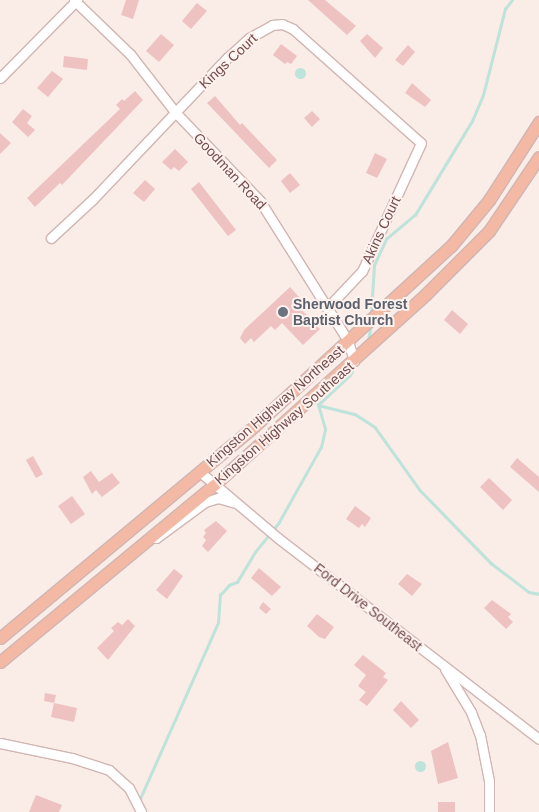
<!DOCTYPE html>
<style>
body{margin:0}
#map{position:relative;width:539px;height:812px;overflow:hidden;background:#faece7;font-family:Arial,sans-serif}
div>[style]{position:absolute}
.water>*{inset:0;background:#bde3da}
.round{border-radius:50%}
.stream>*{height:2.5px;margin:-1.25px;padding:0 1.25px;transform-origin:1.25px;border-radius:1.25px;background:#bde3da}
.building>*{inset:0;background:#eec2c1}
.roads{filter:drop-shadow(1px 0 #d0b6b3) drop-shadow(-1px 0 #d0b6b3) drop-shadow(0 1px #d0b6b3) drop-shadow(0 -1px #d0b6b3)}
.minor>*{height:9px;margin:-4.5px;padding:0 4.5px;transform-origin:4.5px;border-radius:4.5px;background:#fff}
.major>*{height:11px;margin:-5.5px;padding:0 5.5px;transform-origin:5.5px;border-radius:5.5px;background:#f3b9a5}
.dots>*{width:14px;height:14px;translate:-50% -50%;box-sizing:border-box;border:2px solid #fdf1ed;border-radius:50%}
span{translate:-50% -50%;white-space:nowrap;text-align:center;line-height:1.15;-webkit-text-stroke:4px #fdf1ed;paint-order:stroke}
.street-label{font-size:14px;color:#724d4e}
.worship-label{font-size:14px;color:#5b616d;font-weight:700}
.left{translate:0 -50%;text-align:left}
</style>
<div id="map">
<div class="water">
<div class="round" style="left:294.5px;top:67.5px;width:11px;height:11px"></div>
<div class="round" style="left:414.5px;top:760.5px;width:11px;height:11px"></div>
</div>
<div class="stream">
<div style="left:371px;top:313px;width:48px;rotate:-86.4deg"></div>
<div style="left:374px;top:265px;width:29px;rotate:-65deg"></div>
<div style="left:386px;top:239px;width:38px;rotate:-40deg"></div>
<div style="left:415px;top:215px;width:110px;rotate:-58.8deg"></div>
<div style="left:472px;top:121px;width:28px;rotate:-67deg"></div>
<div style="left:483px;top:95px;width:89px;rotate:-75.7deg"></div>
<div style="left:505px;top:9px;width:11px;rotate:-52deg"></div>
<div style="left:368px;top:340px;width:16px;rotate:-79deg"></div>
<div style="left:318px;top:405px;width:44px;rotate:-43.2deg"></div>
<div style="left:350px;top:375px;width:16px;rotate:-60deg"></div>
<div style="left:318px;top:405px;width:38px;rotate:14deg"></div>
<div style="left:355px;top:414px;width:24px;rotate:33deg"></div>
<div style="left:375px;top:427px;width:77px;rotate:54.5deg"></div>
<div style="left:420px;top:490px;width:102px;rotate:45.8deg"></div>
<div style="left:491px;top:563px;width:48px;rotate:37.3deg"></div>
<div style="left:529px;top:592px;width:10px;rotate:11deg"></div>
<div style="left:139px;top:801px;width:195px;rotate:-66.1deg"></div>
<div style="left:218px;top:623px;width:28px;rotate:-86deg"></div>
<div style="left:220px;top:595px;width:13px;rotate:-48deg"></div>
<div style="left:229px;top:585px;width:9px;rotate:-21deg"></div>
<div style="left:237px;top:582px;width:35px;rotate:-59deg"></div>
<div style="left:255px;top:552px;width:38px;rotate:-51deg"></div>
<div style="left:279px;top:522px;width:86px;rotate:-60.8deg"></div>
<div style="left:321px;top:447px;width:18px;rotate:-77deg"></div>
<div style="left:325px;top:429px;width:25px;rotate:-106deg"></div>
</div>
<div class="building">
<div style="clip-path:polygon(126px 0,139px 0,133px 19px,121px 15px)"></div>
<div style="clip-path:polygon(308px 0,325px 0,356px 26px,347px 35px)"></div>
<div style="clip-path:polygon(197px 3px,207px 11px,191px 29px,182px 21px)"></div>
<div style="clip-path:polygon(161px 34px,174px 45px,159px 62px,146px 51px)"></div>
<div style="clip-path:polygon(367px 34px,383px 48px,375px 58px,360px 41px)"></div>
<div style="clip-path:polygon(281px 44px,297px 56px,291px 64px,287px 62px,285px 64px,273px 55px)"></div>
<div style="clip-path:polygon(408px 45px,415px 52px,403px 66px,395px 60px)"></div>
<div style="clip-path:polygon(64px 56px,88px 59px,87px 70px,63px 67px)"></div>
<div style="clip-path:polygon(52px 71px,63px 79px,48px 97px,37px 88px)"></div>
<div style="clip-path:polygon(412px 83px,431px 100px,425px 107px,405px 93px)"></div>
<div style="clip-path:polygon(135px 91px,143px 100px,62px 185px,60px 183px,35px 207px,27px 198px,120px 109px,116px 105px,122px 99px,124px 101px)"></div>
<div style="clip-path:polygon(215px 96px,240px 125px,242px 123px,277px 160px,269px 168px,207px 103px)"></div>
<div style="clip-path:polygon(23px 109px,32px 116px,27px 123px,35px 130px,28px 137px,12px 122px)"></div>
<div style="clip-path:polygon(312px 111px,320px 119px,312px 127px,304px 118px)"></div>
<div style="clip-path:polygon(0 133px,11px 143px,0 154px)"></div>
<div style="clip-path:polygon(175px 149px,188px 162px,179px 171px,174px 167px,171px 170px,162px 162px)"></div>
<div style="clip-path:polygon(375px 153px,387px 159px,377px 178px,366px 173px)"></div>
<div style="clip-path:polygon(290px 173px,300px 185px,290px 193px,281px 181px)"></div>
<div style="clip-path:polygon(145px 180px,155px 189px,144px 202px,133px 193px)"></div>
<div style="clip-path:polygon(199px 182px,236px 230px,228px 236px,191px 189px)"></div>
<div style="clip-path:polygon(290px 287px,299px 297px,294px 302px,320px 329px,303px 345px,282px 323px,275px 330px,271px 326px,254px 342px,251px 338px,245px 344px,240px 338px,244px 330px)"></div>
<div style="clip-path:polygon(452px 310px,468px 324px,460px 334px,444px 320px)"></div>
<div style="clip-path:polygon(33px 456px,43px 474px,36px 478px,26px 460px)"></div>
<div style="clip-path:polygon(517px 458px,539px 477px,539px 492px,510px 467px)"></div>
<div style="clip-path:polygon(91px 471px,99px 482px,112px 473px,120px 483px,102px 497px,96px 490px,92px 494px,83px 477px)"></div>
<div style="clip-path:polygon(489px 478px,512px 500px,503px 510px,480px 487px)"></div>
<div style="clip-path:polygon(72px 496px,85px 514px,71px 524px,58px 506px)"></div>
<div style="clip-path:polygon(355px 506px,371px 518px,365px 527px,362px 524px,359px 528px,346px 519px)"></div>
<div style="clip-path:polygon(216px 521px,227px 531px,208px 552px,202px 546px,206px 540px,203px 537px,206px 533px,204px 530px)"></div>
<div style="clip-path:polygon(259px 568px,281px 587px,272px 596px,251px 578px)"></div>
<div style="clip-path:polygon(174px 569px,183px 576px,167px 599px,156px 590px)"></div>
<div style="clip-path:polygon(407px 574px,422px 584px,412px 596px,398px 584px)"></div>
<div style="clip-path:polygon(492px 600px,511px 614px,508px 617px,513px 622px,506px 629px,484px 608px)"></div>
<div style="clip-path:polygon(263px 602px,271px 609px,266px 614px,259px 608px)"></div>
<div style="clip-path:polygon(317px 614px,334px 627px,325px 639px,319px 637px,307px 626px)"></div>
<div style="clip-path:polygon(128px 619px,135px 626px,108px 660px,97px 648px,114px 631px,111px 628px,118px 622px,122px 625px)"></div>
<div style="clip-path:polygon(363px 655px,386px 673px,383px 677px,388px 680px,367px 706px,359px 700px,366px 692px,358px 686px,366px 675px,354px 665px)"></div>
<div style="clip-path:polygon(45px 693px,56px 695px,54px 703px,44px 701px)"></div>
<div style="clip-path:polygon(401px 701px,419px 720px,411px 728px,393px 710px)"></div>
<div style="clip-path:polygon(54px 703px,77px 708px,74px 722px,51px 717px)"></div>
<div style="clip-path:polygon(448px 742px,458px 778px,438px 784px,431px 751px)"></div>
<div style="clip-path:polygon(36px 795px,62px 805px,59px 812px,29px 812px)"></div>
<div style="clip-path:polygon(438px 802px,455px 802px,455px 812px,438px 812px)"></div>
</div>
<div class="roads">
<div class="minor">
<div style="left:74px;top:0;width:78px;rotate:44deg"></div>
<div style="left:130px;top:54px;width:75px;rotate:52.1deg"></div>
<div style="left:176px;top:113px;width:122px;rotate:46.3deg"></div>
<div style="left:260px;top:201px;width:165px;rotate:57.8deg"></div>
<div style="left:348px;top:341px;width:21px;rotate:73deg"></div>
<div style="left:0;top:78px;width:110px;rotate:-45.4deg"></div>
<div style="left:51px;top:238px;width:57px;rotate:-42.9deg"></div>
<div style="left:93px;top:199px;width:195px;rotate:-46.5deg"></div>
<div style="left:227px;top:58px;width:30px;rotate:-42deg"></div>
<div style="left:249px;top:38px;width:26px;rotate:-29deg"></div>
<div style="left:272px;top:25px;width:10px;rotate:-6deg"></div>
<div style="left:282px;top:24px;width:12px;rotate:24deg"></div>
<div style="left:293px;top:29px;width:171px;rotate:41.7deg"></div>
<div style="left:421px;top:143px;width:141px;rotate:114.7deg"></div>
<div style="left:362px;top:271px;width:51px;rotate:133.4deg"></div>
<div style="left:200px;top:472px;width:102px;rotate:40.2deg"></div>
<div style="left:278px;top:538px;width:329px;rotate:37.6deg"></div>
<div style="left:156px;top:538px;width:61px;rotate:-36.3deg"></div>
<div style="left:205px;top:502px;width:14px;rotate:-17deg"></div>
<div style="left:218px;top:498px;width:18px;rotate:16deg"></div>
<div style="left:445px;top:669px;width:50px;rotate:58.8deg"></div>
<div style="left:471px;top:712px;width:25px;rotate:69deg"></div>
<div style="left:480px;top:735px;width:47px;rotate:78.9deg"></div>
<div style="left:489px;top:781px;width:31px;rotate:90deg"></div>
<div style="left:0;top:743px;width:74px;rotate:11.8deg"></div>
<div style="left:72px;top:758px;width:39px;rotate:18deg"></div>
<div style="left:109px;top:770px;width:27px;rotate:42deg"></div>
<div style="left:129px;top:788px;width:27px;rotate:63deg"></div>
</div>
<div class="major">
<div style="left:0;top:638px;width:325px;rotate:-39.8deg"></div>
<div style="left:250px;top:430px;width:273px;rotate:-42.5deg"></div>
<div style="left:451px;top:246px;width:60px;rotate:-50.4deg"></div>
<div style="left:489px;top:200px;width:93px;rotate:-57.3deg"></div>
<div style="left:0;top:662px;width:278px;rotate:-39.6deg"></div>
<div style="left:214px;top:485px;width:285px;rotate:-42deg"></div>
<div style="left:426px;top:294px;width:89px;rotate:-45deg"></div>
<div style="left:489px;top:231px;width:89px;rotate:-56deg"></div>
</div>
</div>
<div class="dots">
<div style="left:283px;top:312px;background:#6b7280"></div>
</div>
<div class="street-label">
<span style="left:228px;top:61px;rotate:-43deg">Kings Court</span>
<span style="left:230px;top:171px;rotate:47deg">Goodman Road</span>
<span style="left:381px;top:230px;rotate:-65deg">Akins Court</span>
<span style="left:275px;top:406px;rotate:-41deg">Kingston Highway Northeast</span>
<span style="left:284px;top:423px;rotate:-41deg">Kingston Highway Southeast</span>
<span style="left:368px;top:607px;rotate:38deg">Ford Drive Southeast</span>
</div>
<div class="worship-label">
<span class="left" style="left:293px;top:312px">Sherwood Forest<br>Baptist Church</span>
</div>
</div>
